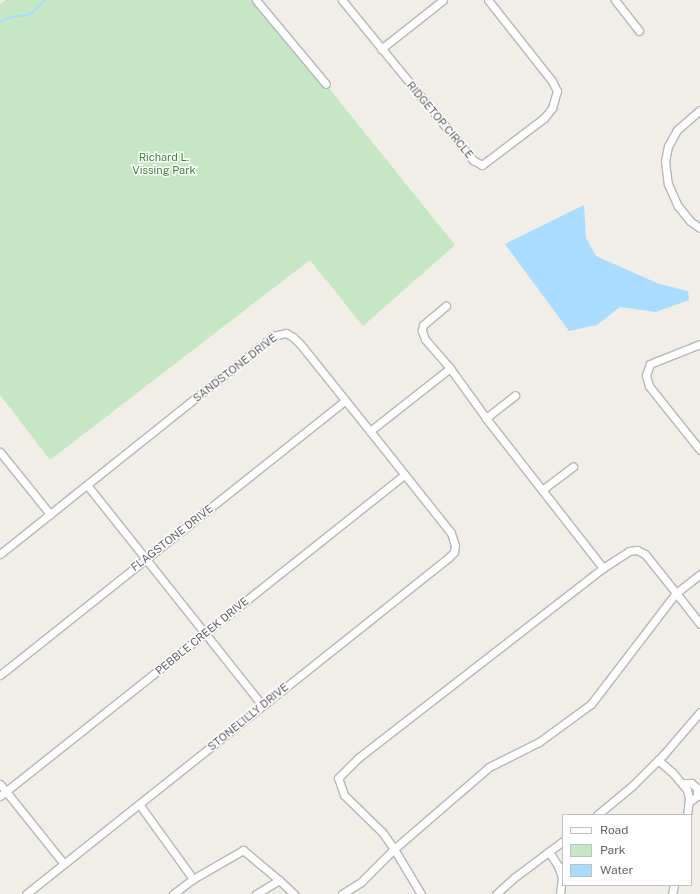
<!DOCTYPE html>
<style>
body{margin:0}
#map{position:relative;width:700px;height:894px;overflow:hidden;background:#f0eee7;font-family:"Public Sans",sans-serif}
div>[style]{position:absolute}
.green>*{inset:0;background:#c5e7c4}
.water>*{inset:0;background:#a9dcfe}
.stream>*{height:2px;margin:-1px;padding:0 1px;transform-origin:1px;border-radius:1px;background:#a9dcfe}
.roads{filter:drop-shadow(1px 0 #b4b7bb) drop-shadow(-1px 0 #b4b7bb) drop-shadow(0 1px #b4b7bb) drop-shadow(0 -1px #b4b7bb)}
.minor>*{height:7px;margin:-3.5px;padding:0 3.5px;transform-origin:3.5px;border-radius:3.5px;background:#fff}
span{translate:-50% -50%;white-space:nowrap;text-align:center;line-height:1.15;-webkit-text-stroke:3px #fff;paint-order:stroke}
.street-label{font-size:11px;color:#5e6267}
.park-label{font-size:11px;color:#378638}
.legend{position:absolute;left:562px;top:814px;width:130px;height:72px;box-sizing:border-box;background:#fff;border:1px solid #bfc0c2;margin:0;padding:5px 7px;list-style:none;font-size:12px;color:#5e6267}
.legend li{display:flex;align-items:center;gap:8px;height:20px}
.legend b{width:20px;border:1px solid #bfc0c2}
</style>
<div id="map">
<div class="green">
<div style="clip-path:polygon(6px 0,258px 0,455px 245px,363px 326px,310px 260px,50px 460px,0 395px,0 4px)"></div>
</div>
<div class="water">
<div style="clip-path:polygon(584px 205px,586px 238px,596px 256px,659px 284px,688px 291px,689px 300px,656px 312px,620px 307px,597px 325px,569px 331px,505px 244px)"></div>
</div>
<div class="stream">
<div style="left:0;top:21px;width:13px;rotate:-18deg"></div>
<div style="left:12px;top:17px;width:19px;rotate:-9deg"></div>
<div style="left:31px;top:14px;width:20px;rotate:-45deg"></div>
</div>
<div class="roads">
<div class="minor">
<div style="left:256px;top:0;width:109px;rotate:50.2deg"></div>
<div style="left:342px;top:0;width:207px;rotate:50.7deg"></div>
<div style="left:473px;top:160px;width:10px;rotate:29deg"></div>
<div style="left:482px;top:165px;width:78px;rotate:-37.2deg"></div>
<div style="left:544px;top:118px;width:13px;rotate:-51deg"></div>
<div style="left:552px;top:108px;width:18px;rotate:-74deg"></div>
<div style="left:557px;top:91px;width:11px;rotate:-117deg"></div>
<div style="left:552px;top:81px;width:103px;rotate:-128.3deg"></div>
<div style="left:615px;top:0;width:39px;rotate:52deg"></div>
<div style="left:381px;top:49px;width:79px;rotate:-38.3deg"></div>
<div style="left:700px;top:110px;width:30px;rotate:139deg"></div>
<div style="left:677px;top:130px;width:18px;rotate:119deg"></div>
<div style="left:668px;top:146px;width:15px;rotate:101deg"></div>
<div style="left:665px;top:161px;width:23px;rotate:83deg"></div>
<div style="left:668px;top:184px;width:24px;rotate:66deg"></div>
<div style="left:678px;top:206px;width:19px;rotate:51deg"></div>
<div style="left:690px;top:221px;width:12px;rotate:35deg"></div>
<div style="left:700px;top:344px;width:46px;rotate:158.4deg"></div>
<div style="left:657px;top:361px;width:8px;rotate:157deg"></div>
<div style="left:650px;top:364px;width:12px;rotate:110deg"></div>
<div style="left:646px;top:375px;width:11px;rotate:75deg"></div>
<div style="left:649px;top:386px;width:82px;rotate:51.4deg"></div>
<div style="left:486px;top:418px;width:37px;rotate:-38deg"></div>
<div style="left:370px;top:431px;width:102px;rotate:-38.2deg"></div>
<div style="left:0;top:452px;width:80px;rotate:51.1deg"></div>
<div style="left:87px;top:485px;width:281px;rotate:51.5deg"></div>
<div style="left:542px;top:490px;width:39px;rotate:-37deg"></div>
<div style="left:0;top:554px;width:349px;rotate:-38.6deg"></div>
<div style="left:273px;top:336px;width:13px;rotate:-13deg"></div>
<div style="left:286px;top:333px;width:8px;rotate:30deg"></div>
<div style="left:293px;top:337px;width:11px;rotate:45deg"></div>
<div style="left:301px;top:345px;width:110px;rotate:51.3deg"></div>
<div style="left:370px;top:431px;width:130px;rotate:51.5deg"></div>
<div style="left:451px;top:533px;width:13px;rotate:72deg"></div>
<div style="left:455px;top:545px;width:7px;rotate:98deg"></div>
<div style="left:454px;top:552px;width:8px;rotate:135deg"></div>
<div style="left:448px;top:558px;width:539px;rotate:141.47deg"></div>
<div style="left:603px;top:568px;width:31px;rotate:-33deg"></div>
<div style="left:629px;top:551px;width:8px;rotate:-7deg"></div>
<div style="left:637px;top:550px;width:9px;rotate:27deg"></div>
<div style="left:645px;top:554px;width:50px;rotate:51.5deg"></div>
<div style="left:676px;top:593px;width:31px;rotate:-38deg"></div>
<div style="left:0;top:675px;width:441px;rotate:-38.5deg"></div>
<div style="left:658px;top:760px;width:18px;rotate:41deg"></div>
<div style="left:672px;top:772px;width:23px;rotate:50deg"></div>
<div style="left:687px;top:790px;width:9px;rotate:77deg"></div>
<div style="left:689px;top:799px;width:16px;rotate:97deg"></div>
<div style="left:682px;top:783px;width:9px"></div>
<div style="left:691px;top:783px;width:8px;rotate:40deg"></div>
<div style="left:697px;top:788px;width:8px;rotate:90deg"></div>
<div style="left:697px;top:796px;width:10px;rotate:143deg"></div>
<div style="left:0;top:784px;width:102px;rotate:51.3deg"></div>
<div style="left:0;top:796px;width:516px;rotate:-38.47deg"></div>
<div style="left:139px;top:804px;width:92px;rotate:54.2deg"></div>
<div style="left:597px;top:815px;width:45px;rotate:-39.6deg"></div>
<div style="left:632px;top:786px;width:45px;rotate:-45deg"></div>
<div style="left:664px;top:754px;width:55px;rotate:-49.4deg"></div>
<div style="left:549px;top:852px;width:17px;rotate:57deg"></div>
<div style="left:558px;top:866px;width:12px;rotate:70deg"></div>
<div style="left:562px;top:877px;width:17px;rotate:97deg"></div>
<div style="left:173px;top:894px;width:25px;rotate:-37deg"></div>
<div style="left:193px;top:879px;width:58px;rotate:-30.1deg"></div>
<div style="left:243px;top:850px;width:47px;rotate:39.8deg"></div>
<div style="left:256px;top:894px;width:27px;rotate:-31deg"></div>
<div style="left:279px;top:880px;width:21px;rotate:43deg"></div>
<div style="left:342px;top:894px;width:22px;rotate:-32deg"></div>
<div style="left:361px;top:882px;width:47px;rotate:-45deg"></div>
<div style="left:394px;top:849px;width:125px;rotate:-40.8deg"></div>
<div style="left:489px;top:767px;width:56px;rotate:-26.6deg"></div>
<div style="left:539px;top:742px;width:64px;rotate:-36.2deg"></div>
<div style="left:591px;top:704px;width:140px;rotate:-52.6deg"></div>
<div style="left:676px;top:593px;width:39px;rotate:52deg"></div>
<div style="left:421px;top:894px;width:52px;rotate:-121deg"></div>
<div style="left:394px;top:849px;width:21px;rotate:-125deg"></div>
<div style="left:382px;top:832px;width:53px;rotate:-135.8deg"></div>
<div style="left:344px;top:795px;width:18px;rotate:-109deg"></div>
<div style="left:338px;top:778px;width:28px;rotate:-45deg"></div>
<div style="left:358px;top:758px;width:310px;rotate:-37.8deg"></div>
<div style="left:603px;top:568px;width:190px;rotate:-128deg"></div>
<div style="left:486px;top:418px;width:62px;rotate:-125.8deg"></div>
<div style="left:450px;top:368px;width:38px;rotate:-131deg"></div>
<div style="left:425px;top:339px;width:9px;rotate:-111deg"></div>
<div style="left:422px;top:331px;width:6px;rotate:-81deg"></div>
<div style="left:423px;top:325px;width:30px;rotate:-40deg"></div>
<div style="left:496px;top:894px;width:25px;rotate:-42deg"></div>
<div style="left:515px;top:877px;width:60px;rotate:-36.9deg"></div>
<div style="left:672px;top:894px;width:9px;rotate:-77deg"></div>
</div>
</div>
<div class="street-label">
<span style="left:440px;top:120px;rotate:50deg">RIDGETOP CIRCLE</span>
<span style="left:235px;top:368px;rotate:-38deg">SANDSTONE DRIVE</span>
<span style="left:172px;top:538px;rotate:-38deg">FLAGSTONE DRIVE</span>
<span style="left:202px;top:636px;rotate:-39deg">PEBBLE CREEK DRIVE</span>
<span style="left:248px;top:717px;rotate:-39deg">STONELILLY DRIVE</span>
</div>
<div class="park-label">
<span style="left:164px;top:164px">Richard L.<br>Vissing Park</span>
</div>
<ul class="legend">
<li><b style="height:5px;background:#fff"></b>Road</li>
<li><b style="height:11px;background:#c5e7c4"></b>Park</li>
<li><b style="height:11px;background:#a9dcfe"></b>Water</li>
</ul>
</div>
